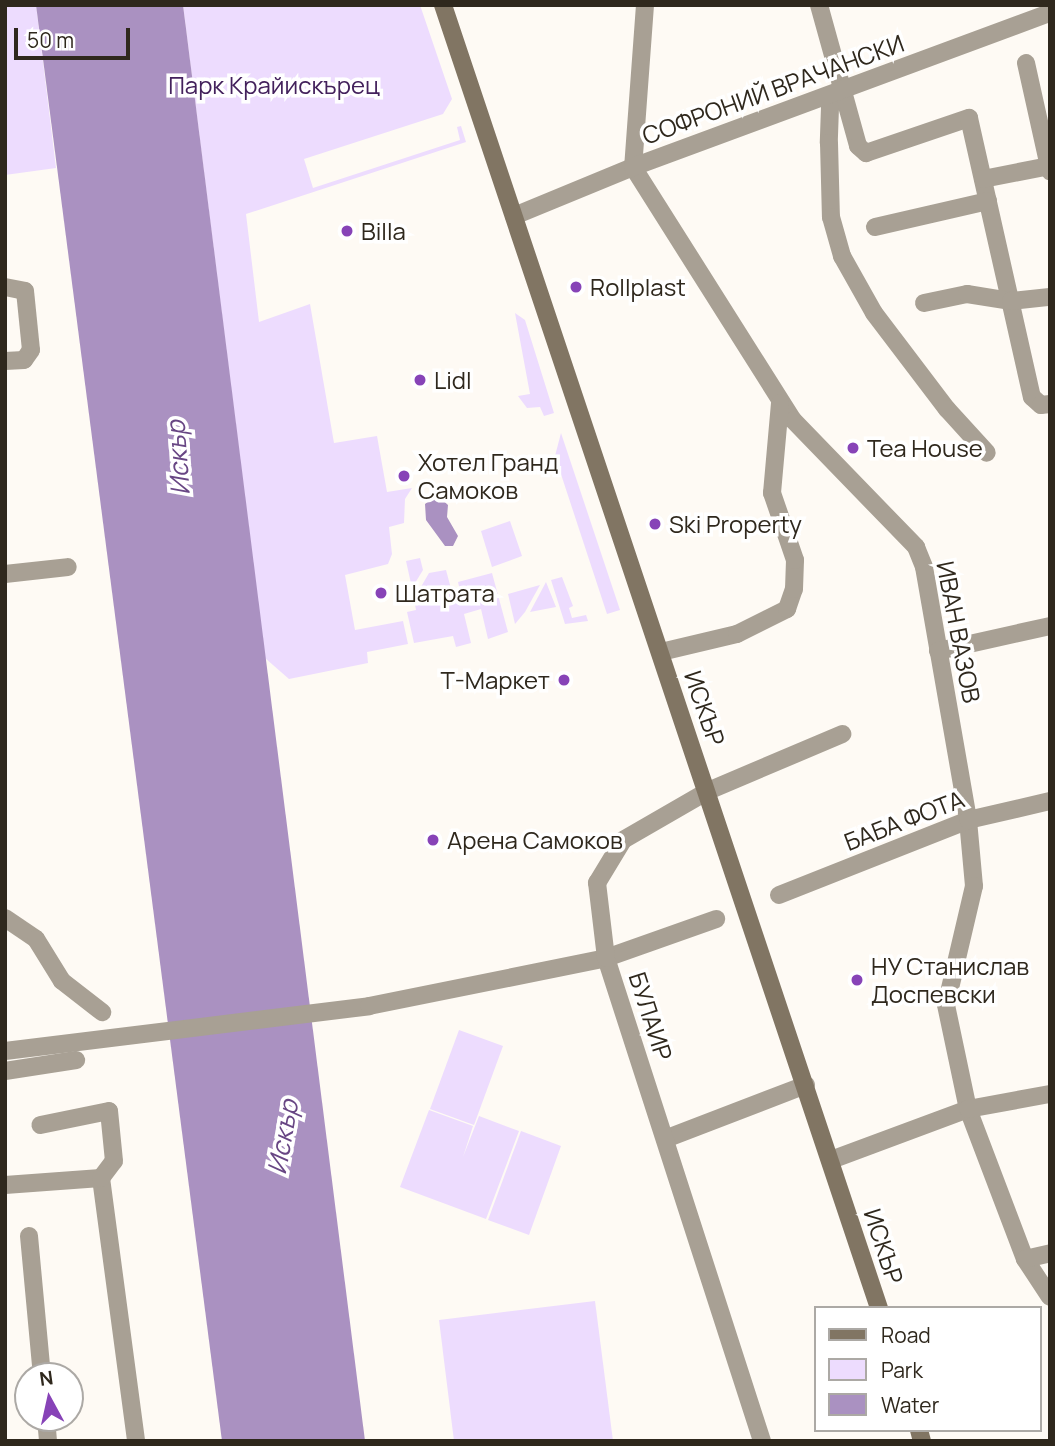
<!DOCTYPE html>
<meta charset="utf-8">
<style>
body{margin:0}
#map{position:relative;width:1055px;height:1446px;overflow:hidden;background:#fefaf4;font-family:Manrope,sans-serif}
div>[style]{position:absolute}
.green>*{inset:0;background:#eddcfe}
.water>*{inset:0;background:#aa91c1}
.street>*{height:18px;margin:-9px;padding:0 9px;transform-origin:9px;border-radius:9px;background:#a8a094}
.secondary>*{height:18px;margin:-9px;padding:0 9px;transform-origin:9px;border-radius:9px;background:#817563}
.dots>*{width:19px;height:19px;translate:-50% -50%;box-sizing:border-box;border:4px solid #fff;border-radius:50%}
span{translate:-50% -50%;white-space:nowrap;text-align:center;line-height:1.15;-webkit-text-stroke:7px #fff;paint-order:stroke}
.park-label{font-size:24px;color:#43215c}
.street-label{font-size:24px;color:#2f281d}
.poi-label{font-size:24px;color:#2f281d}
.left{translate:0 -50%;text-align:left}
.right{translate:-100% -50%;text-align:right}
.water-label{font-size:26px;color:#684684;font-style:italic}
.frame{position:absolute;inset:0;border:7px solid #2f281d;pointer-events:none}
.legend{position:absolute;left:814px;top:1306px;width:228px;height:126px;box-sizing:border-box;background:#fff;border:2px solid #aca9a5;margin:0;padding:9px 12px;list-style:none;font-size:21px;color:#2f281d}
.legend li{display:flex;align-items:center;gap:14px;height:35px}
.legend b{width:35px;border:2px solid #aca9a5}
.north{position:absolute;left:14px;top:1362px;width:70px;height:70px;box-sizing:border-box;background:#fff;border:2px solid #aca9a5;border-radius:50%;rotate:352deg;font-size:19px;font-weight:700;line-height:28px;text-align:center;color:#2f281d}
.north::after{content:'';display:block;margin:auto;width:24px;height:32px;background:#8743b7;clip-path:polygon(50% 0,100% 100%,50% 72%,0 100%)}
.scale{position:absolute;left:14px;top:28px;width:116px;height:32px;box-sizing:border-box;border:4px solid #2f281d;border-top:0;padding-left:9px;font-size:21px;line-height:24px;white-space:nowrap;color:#2f281d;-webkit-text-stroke:5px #fff;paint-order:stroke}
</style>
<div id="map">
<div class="green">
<div style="clip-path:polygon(5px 5px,36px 5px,56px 168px,5px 175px)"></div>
<div style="clip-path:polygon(183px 5px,420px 5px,452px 99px,443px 114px,304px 159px,313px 188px,460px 140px,457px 127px,461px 126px,466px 142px,246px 214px,259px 322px,310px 304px,334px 443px,377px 436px,387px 492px,412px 488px,405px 499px,404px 523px,389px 527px,392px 554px,388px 564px,345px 575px,355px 630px,403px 621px,408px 644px,367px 652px,368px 663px,289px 679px,265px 658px)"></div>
<div style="clip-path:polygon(515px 313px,525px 320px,554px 413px,544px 416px,540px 407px,527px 408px,518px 396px,530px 394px)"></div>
<div style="clip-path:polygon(561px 433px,620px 610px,607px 614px,555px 456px)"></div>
<div style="clip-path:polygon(510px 521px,522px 556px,492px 567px,481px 531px)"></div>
<div style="clip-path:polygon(420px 558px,423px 570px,412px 588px,406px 561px)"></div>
<div style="clip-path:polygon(446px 570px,453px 596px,461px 595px,458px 582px,492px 573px,508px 632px,488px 639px,481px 609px,464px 614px,471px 643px,456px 647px,453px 636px,414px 643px,407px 612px,416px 610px,414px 599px,429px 573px)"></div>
<div style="clip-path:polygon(562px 577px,573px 606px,569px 608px,572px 618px,586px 615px,588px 621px,565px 624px,551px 580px)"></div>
<div style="clip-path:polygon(546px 582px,556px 607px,530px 612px)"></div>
<div style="clip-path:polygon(540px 585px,525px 612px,515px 624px,508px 594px)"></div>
<div style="clip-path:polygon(459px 1030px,503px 1046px,474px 1125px,430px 1109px)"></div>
<div style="clip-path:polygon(429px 1110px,473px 1126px,463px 1157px,479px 1116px,519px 1131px,486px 1219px,400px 1187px)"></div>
<div style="clip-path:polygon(521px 1131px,561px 1146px,529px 1235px,488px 1220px)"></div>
<div style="clip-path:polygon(595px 1301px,613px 1441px,454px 1441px,439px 1320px)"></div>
</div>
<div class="water">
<div style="clip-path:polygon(36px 5px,183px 5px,365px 1441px,222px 1441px)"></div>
<div style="clip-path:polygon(437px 495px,448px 505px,447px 517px,458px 536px,453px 546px,445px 546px,426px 520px,425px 504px)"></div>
</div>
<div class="street">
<div style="left:645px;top:5px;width:162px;rotate:94.2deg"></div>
<div style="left:633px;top:167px;width:299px;rotate:57.7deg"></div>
<div style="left:793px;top:420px;width:177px;rotate:45.9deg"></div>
<div style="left:916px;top:547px;width:22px;rotate:68deg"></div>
<div style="left:924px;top:567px;width:257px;rotate:80.1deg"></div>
<div style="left:968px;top:820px;width:66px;rotate:84.8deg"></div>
<div style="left:974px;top:886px;width:122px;rotate:103.2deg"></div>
<div style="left:946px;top:1005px;width:106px;rotate:78.1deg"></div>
<div style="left:968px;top:1109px;width:160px;rotate:69.2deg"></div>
<div style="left:1025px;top:1259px;width:45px;rotate:56.7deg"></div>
<div style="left:819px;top:5px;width:146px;rotate:74.5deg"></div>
<div style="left:858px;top:146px;width:11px;rotate:41deg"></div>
<div style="left:866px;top:153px;width:109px;rotate:-18.8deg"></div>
<div style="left:969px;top:118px;width:286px;rotate:77.3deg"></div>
<div style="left:1032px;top:397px;width:12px;rotate:42deg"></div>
<div style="left:1041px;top:405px;width:9px;rotate:-6deg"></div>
<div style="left:1026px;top:63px;width:111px;rotate:77.5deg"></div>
<div style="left:843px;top:89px;width:22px;rotate:126deg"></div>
<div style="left:830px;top:107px;width:36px;rotate:92deg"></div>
<div style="left:829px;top:143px;width:74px;rotate:88.5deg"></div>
<div style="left:831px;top:217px;width:41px;rotate:74.2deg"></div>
<div style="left:842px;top:256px;width:65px;rotate:60.7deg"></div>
<div style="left:874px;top:313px;width:121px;rotate:52.8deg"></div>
<div style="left:947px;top:409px;width:59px;rotate:47.7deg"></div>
<div style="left:983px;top:179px;width:67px;rotate:-11.1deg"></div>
<div style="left:514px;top:216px;width:129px;rotate:-22.4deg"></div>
<div style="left:633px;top:167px;width:445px;rotate:-20.3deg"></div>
<div style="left:875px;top:227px;width:116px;rotate:-13deg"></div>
<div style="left:5px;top:287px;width:20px;rotate:11deg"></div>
<div style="left:25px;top:291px;width:59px;rotate:84.2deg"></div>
<div style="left:31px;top:350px;width:12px;rotate:125deg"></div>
<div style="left:24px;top:360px;width:19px;rotate:177deg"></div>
<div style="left:924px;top:303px;width:44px;rotate:-11.8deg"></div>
<div style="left:967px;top:294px;width:45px;rotate:9deg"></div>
<div style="left:1011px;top:301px;width:39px;rotate:-6deg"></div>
<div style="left:5px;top:574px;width:63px;rotate:-6.3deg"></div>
<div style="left:938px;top:651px;width:115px;rotate:-12.6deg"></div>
<div style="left:661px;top:652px;width:78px;rotate:-13.3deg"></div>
<div style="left:737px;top:634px;width:56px;rotate:-26.6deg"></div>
<div style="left:787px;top:609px;width:21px;rotate:-71deg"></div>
<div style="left:794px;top:589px;width:29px;rotate:-88deg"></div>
<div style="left:795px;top:560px;width:71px;rotate:-108.9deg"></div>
<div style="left:772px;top:493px;width:90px;rotate:-84.9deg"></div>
<div style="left:779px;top:895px;width:203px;rotate:-21.6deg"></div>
<div style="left:968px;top:820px;width:84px;rotate:-13deg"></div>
<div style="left:5px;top:918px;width:37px;rotate:34deg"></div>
<div style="left:36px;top:939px;width:49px;rotate:58.2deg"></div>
<div style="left:62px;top:981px;width:51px;rotate:37.8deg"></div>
<div style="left:5px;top:1051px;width:367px;rotate:-7deg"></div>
<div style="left:369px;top:1006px;width:242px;rotate:-11.4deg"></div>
<div style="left:606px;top:958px;width:117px;rotate:-19.5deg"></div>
<div style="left:5px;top:1071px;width:72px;rotate:-8.8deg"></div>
<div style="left:665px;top:1139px;width:151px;rotate:-21deg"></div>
<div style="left:831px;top:1160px;width:146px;rotate:-20.4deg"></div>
<div style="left:968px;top:1109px;width:83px;rotate:-10.4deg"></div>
<div style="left:101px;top:1178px;width:265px;rotate:82.4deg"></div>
<div style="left:5px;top:1185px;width:96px;rotate:-4.2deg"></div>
<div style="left:101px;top:1178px;width:21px;rotate:-53deg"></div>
<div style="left:114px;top:1161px;width:50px;rotate:-95.7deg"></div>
<div style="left:109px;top:1111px;width:70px;rotate:168.5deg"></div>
<div style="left:29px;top:1236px;width:141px;rotate:84.7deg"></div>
<div style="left:1025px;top:1259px;width:26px;rotate:-13deg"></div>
<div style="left:46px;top:1418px;width:23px;rotate:85deg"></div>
<div style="left:762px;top:1441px;width:508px;rotate:-107.9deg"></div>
<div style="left:606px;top:958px;width:76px;rotate:-96.8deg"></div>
<div style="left:597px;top:883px;width:50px;rotate:-58.8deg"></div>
<div style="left:623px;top:840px;width:98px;rotate:-30deg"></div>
<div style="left:708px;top:791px;width:146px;rotate:-23deg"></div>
</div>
<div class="secondary">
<div style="left:443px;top:5px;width:1374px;rotate:71.5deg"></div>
<div style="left:919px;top:1430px;width:11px;rotate:75deg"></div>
</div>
<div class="dots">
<div style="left:347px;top:231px;background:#8743b7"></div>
<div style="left:576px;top:287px;background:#8743b7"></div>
<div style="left:420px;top:380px;background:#8743b7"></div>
<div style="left:853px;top:448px;background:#8743b7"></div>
<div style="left:404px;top:476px;background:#8743b7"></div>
<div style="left:655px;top:524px;background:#8743b7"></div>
<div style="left:381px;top:593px;background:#8743b7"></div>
<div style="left:564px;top:680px;background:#8743b7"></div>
<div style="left:433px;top:840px;background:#8743b7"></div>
<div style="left:857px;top:980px;background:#8743b7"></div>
</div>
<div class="park-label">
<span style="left:274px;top:85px">Парк Крайискърец</span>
</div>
<div class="street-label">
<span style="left:773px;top:89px;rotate:-20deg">СОФРОНИЙ ВРАЧАНСКИ</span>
<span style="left:959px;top:632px;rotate:79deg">ИВАН ВАЗОВ</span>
<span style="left:705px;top:708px;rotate:71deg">ИСКЪР</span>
<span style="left:904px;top:820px;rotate:-21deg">БАБА ФОТА</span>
<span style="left:651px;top:1016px;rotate:72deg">БУЛАИР</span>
<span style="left:884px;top:1246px;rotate:72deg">ИСКЪР</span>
</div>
<div class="poi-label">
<span class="left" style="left:361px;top:231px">Billa</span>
<span class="left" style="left:590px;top:287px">Rollplast</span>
<span class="left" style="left:434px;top:380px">Lidl</span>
<span class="left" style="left:867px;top:448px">Tea House</span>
<span class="left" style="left:418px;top:476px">Хотел Гранд<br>Самоков</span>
<span class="left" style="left:669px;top:524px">Ski Property</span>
<span class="left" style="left:395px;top:593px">Шатрата</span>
<span class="right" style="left:550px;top:680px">Т-Маркет</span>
<span class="left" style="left:447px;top:840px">Арена Самоков</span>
<span class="left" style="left:871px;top:980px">НУ Станислав<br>Доспевски</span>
</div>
<div class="water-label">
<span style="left:178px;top:458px;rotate:-94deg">Искър</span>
<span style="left:283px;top:1137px;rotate:-80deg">Искър</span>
</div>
<div class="frame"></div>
<ul class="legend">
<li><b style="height:9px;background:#817563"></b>Road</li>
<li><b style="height:19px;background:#eddcfe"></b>Park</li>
<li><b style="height:19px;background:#aa91c1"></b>Water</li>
</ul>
<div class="north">N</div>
<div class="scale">50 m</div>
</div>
